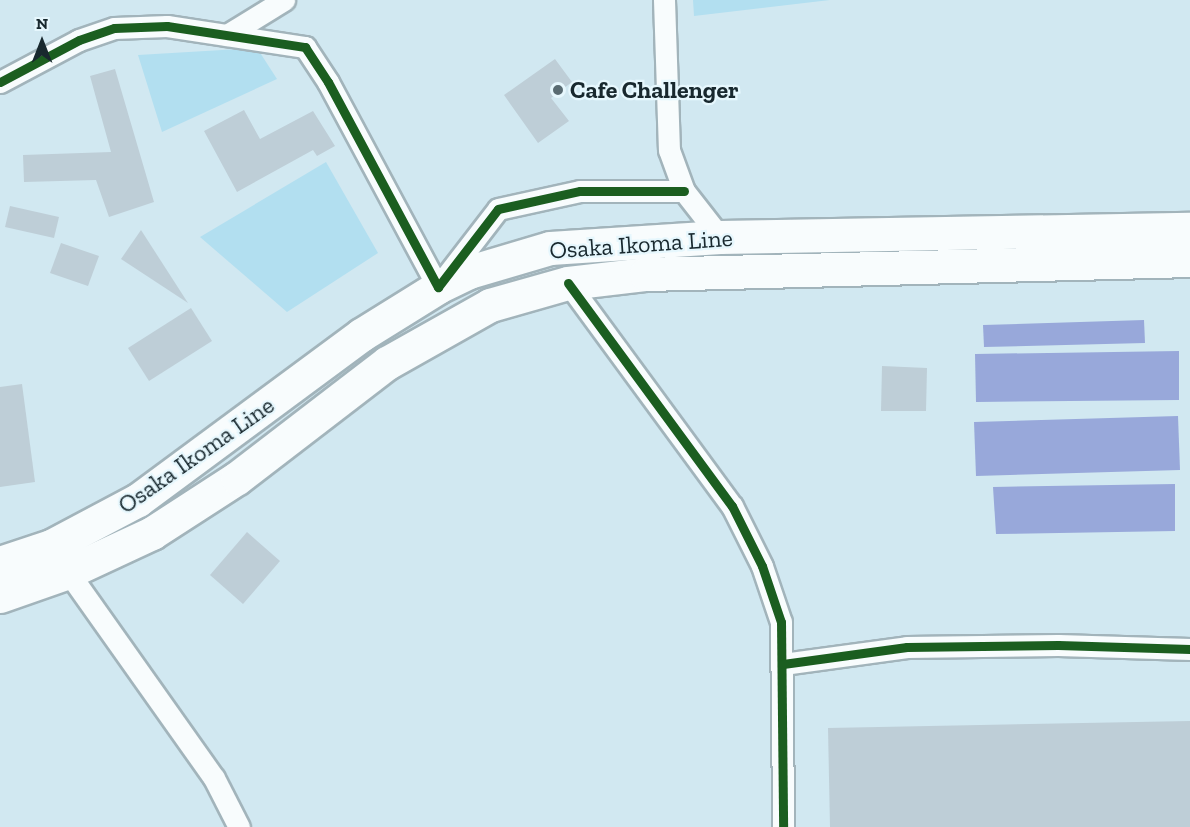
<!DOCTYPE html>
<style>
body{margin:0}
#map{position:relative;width:1190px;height:827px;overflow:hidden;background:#d1e8f1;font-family:"Zilla Slab",serif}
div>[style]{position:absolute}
.green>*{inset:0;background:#b2dff0}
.water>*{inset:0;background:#98a8da}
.building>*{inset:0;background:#beced7}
.roads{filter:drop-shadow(2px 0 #a2b4bb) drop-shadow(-2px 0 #a2b4bb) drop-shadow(0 2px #a2b4bb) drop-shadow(0 -2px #a2b4bb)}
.minor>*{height:21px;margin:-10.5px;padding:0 10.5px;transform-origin:10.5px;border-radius:10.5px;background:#f8fcfd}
.primary>*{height:33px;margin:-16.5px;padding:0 16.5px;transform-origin:16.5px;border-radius:16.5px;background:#f8fcfd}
.cycleway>*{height:9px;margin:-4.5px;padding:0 4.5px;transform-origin:4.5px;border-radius:4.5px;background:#1b5e20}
.dots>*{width:16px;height:16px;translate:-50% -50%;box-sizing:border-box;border:3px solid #e6f7fd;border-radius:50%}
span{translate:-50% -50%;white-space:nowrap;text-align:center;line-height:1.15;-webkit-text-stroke:4.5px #e6f7fd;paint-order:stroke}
.poi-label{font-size:24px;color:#18282e;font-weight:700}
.left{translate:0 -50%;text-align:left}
.street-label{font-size:24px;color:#18282e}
.north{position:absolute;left:12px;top:12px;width:60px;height:60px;-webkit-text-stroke:4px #e6f7fd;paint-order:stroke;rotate:0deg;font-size:16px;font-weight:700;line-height:24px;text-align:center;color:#18282e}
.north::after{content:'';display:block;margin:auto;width:21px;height:27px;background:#18282e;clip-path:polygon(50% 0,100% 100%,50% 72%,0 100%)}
</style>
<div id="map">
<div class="green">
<div style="clip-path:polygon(693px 0,830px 0,694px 16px)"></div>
<div style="clip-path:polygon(257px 48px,277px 79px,162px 132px,138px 55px)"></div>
<div style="clip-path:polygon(326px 162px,378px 253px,287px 312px,200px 237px)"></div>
</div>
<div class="water">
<div style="clip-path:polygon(1144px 320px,1145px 343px,984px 347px,983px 325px)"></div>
<div style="clip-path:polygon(1179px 351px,1179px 400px,976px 402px,975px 354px)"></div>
<div style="clip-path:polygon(1178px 416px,1180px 470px,976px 476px,974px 422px)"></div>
<div style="clip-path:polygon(1175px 484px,1175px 531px,996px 534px,993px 487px)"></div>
</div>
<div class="building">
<div style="clip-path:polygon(555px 59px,572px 82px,551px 98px,569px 121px,538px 143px,504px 95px)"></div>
<div style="clip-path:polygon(115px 69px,154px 202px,109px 217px,96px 180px,24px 182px,23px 155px,111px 152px,90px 76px)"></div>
<div style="clip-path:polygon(244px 110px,260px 139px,313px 111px,335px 146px,317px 156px,313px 150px,237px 192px,204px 131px)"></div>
<div style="clip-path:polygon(10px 206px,59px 217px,54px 238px,5px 227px)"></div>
<div style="clip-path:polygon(141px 230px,188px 303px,121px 259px)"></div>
<div style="clip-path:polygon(61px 243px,99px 256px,88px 286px,50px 273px)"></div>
<div style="clip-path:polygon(191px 308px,212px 341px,149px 381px,128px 348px)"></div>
<div style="clip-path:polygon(882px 366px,927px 368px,926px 411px,881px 411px)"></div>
<div style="clip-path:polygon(22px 384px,35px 482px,0 487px,0 387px)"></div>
<div style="clip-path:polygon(247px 532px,280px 561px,243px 604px,210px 575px)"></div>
<div style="clip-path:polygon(1190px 721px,1190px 827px,830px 827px,828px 728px)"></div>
</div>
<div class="roads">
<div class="minor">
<div style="left:664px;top:0;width:150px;rotate:88.1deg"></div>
<div style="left:669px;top:150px;width:44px;rotate:69.9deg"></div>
<div style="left:684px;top:191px;width:58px;rotate:52deg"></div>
<div style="left:227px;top:35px;width:67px;rotate:-31.6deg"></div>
<div style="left:0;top:82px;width:89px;rotate:-28deg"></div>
<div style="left:79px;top:40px;width:37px;rotate:-19deg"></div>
<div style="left:114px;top:28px;width:53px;rotate:-2.2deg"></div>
<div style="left:167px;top:26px;width:140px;rotate:8.7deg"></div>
<div style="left:305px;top:47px;width:42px;rotate:56.7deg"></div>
<div style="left:328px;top:82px;width:233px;rotate:61.8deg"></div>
<div style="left:438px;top:287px;width:98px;rotate:-52.4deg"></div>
<div style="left:498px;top:209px;width:84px;rotate:-12.4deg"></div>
<div style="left:580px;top:191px;width:104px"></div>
<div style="left:568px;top:283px;width:277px;rotate:53.7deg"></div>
<div style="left:732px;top:506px;width:67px;rotate:63.4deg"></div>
<div style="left:762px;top:566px;width:59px;rotate:71.3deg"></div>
<div style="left:781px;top:622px;width:205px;rotate:89.4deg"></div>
<div style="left:68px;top:572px;width:252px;rotate:54.7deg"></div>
<div style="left:214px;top:778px;width:55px;rotate:63deg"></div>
<div style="left:783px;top:664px;width:125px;rotate:-7.8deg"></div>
<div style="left:907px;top:647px;width:151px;rotate:-0.8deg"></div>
<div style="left:1058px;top:645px;width:132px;rotate:1.7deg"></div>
</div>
<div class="primary">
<div style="left:0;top:563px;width:54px;rotate:-18.4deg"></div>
<div style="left:51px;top:546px;width:98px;rotate:-27.9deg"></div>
<div style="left:138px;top:500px;width:277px;rotate:-36.5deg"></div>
<div style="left:361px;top:335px;width:91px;rotate:-31.9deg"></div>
<div style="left:438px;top:287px;width:34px;rotate:-26deg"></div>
<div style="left:469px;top:272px;width:84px;rotate:-16.5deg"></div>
<div style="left:550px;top:248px;width:170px;rotate:-3.7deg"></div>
<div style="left:720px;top:237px;width:470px;rotate:-1deg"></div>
<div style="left:0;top:596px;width:72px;rotate:-19.4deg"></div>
<div style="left:68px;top:572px;width:93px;rotate:-24.9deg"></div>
<div style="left:152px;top:533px;width:101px;rotate:-32.9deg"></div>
<div style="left:237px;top:478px;width:189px;rotate:-37.5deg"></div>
<div style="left:387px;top:363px;width:118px;rotate:-29.4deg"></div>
<div style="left:490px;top:305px;width:81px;rotate:-15.8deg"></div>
<div style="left:568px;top:283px;width:79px;rotate:-6.6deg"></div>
<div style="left:646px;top:274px;width:544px;rotate:-1.47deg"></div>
</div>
</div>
<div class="cycleway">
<div style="left:0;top:82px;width:89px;rotate:-28deg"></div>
<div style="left:79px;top:40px;width:37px;rotate:-19deg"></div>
<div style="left:114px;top:28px;width:53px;rotate:-2.2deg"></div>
<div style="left:167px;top:26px;width:140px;rotate:8.7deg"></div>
<div style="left:305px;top:47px;width:42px;rotate:56.7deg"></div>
<div style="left:328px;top:82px;width:233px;rotate:61.8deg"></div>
<div style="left:438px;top:287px;width:98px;rotate:-52.4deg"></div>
<div style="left:498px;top:209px;width:84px;rotate:-12.4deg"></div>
<div style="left:580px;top:191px;width:104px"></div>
<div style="left:568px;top:283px;width:277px;rotate:53.7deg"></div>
<div style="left:732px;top:506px;width:67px;rotate:63.4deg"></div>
<div style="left:762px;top:566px;width:59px;rotate:71.3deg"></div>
<div style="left:781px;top:622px;width:205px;rotate:89.4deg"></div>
<div style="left:783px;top:664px;width:125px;rotate:-7.8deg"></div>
<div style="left:907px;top:647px;width:151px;rotate:-0.8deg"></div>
<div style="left:1058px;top:645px;width:132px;rotate:1.7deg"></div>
</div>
<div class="dots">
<div style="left:558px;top:90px;background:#596b72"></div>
</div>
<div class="poi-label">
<span class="left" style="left:570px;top:90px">Cafe Challenger</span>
</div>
<div class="street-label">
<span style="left:641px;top:244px;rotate:-4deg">Osaka Ikoma Line</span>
<span style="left:196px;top:455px;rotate:-35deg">Osaka Ikoma Line</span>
</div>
<div class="north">N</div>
</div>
